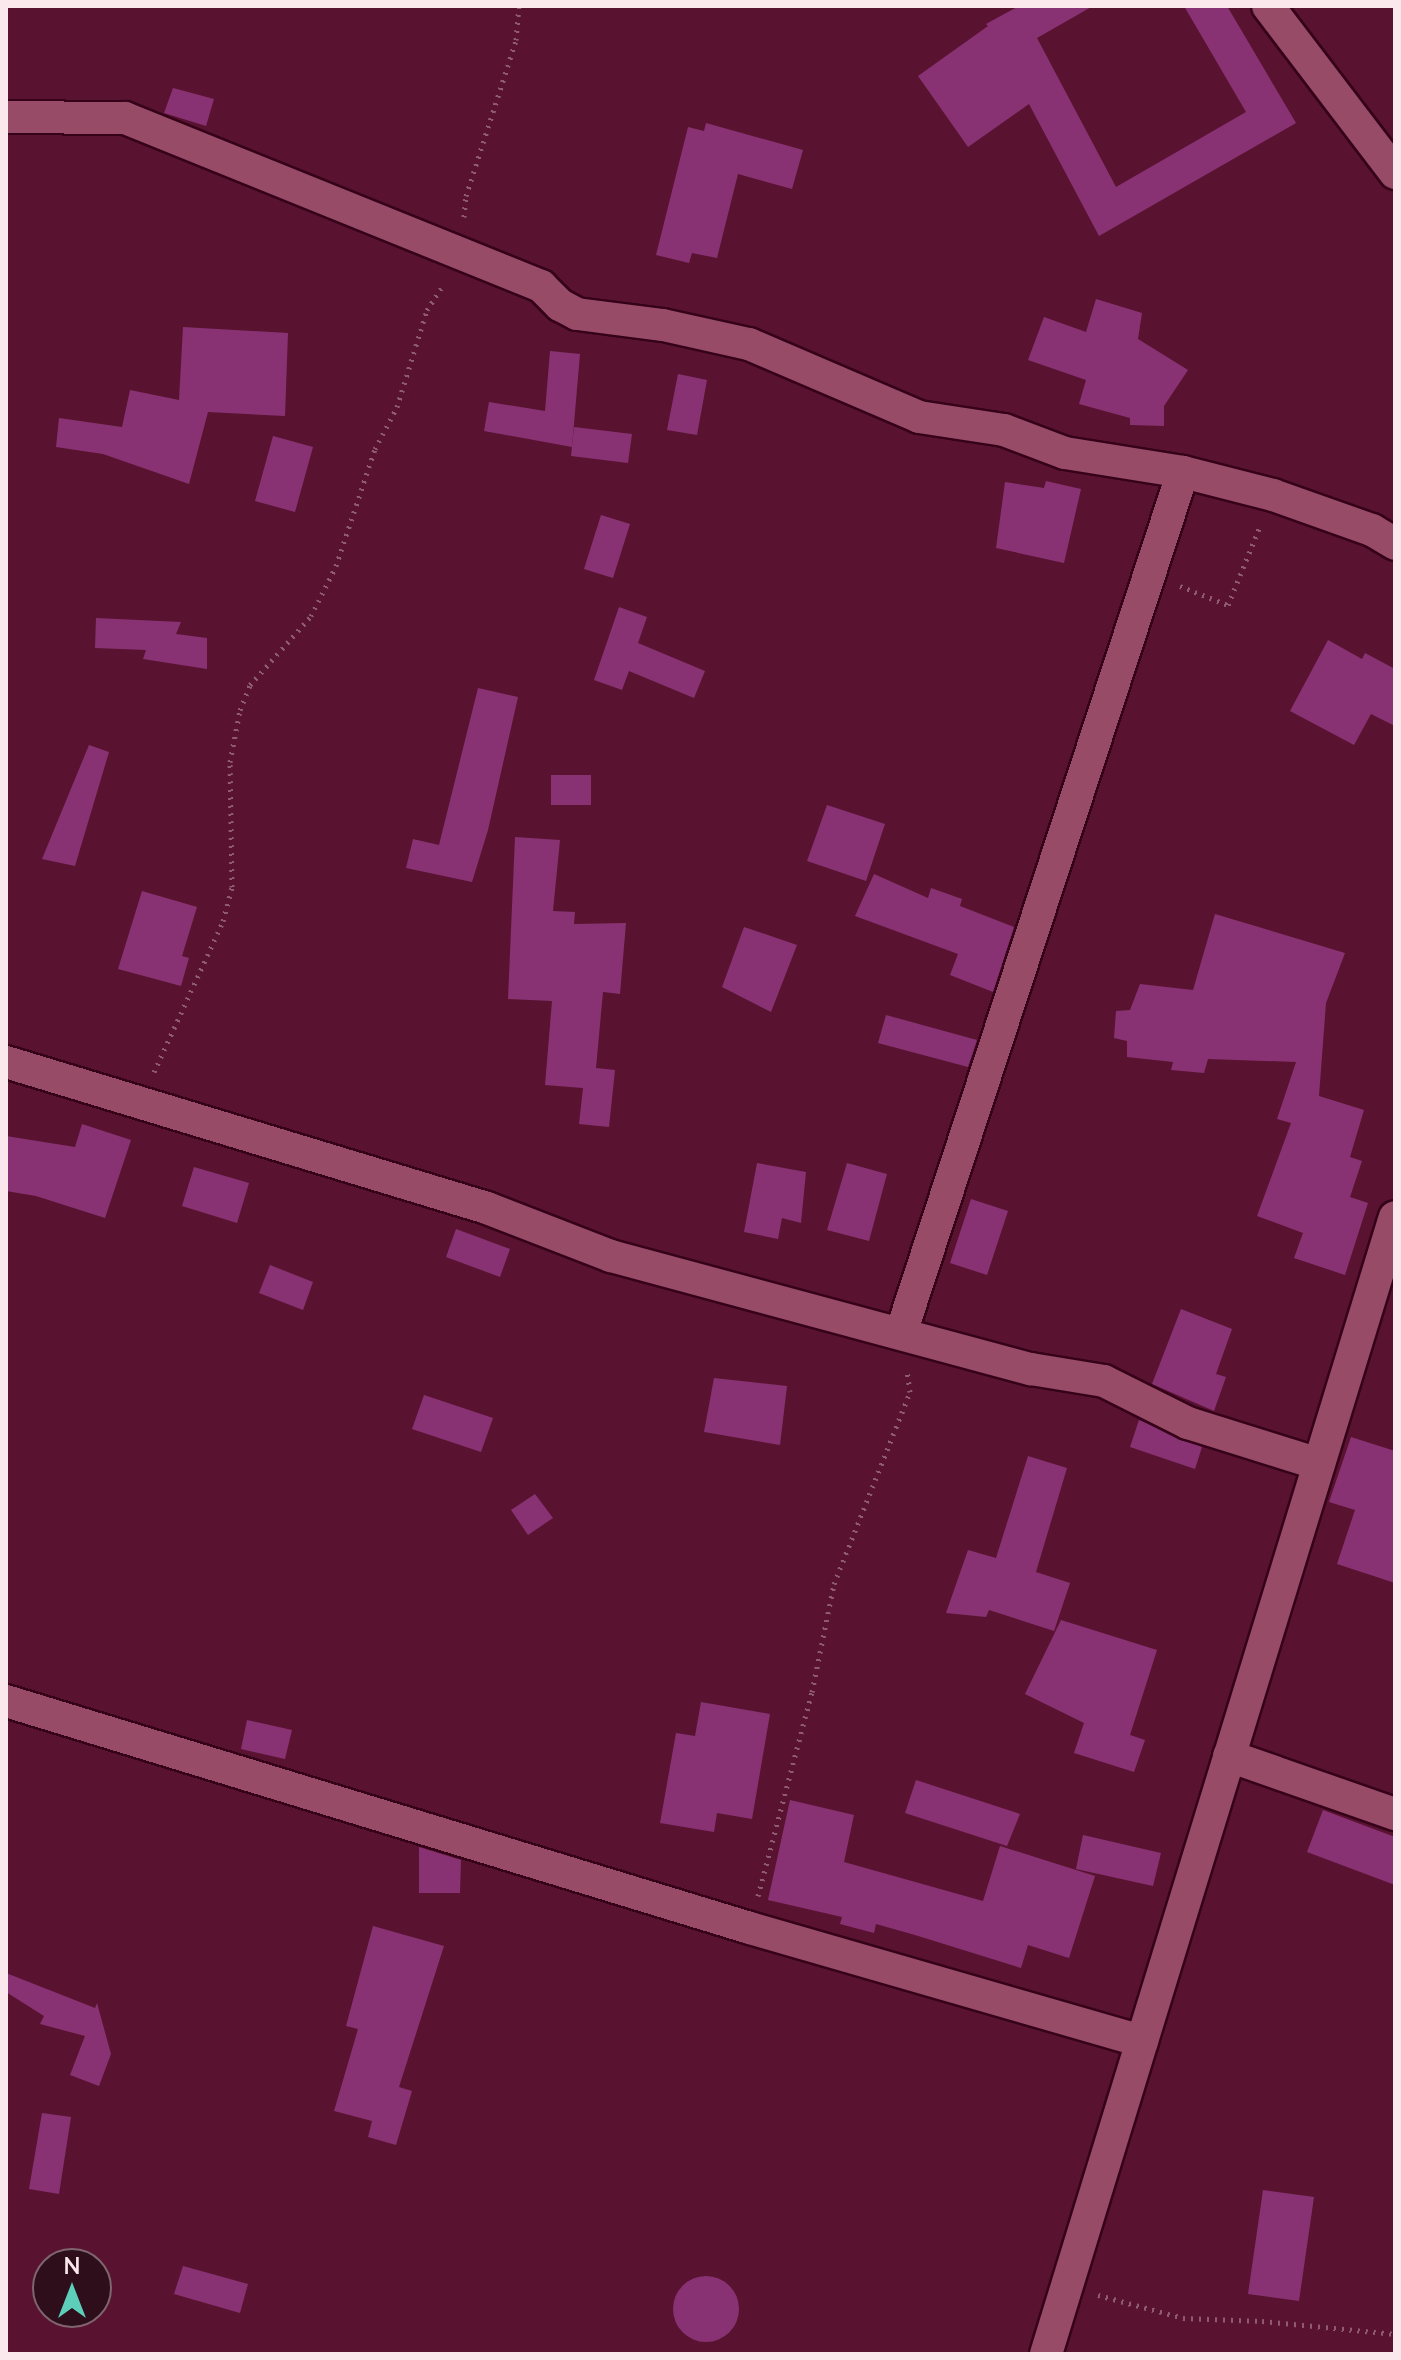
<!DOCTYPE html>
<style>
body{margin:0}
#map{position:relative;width:1401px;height:2360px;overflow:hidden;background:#591331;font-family:Lato,sans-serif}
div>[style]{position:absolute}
.building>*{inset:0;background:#893273}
.round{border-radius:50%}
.path>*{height:5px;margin-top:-2.5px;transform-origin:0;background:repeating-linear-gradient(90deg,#8f5b70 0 2px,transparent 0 8px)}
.roads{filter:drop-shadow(2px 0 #36021a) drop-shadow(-2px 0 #36021a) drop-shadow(0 2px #36021a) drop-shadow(0 -2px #36021a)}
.minor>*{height:32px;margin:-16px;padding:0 16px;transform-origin:16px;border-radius:16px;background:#974b66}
span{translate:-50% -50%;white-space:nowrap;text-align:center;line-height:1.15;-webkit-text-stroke:8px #2d0e1a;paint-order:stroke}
.frame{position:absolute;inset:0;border:8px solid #fae8ed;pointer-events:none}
.north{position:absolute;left:32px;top:2248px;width:80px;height:80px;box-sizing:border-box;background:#2d0e1a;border:2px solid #7f656e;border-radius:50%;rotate:0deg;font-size:22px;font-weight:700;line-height:32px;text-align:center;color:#fae8ed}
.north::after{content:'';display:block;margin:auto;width:28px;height:36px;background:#5dceb9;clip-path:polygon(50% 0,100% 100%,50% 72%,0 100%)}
</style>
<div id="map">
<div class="building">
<div style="clip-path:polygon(1019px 6px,1093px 6px,1037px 38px,1116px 187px,1246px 112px,1184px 6px,1227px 6px,1296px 123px,1099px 236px,1029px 104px,968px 147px,918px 76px,988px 26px,986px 24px)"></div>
<div style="clip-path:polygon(173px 88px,214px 99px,206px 126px,164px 113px)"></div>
<div style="clip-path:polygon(706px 123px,803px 150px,792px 189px,738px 174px,717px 258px,692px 253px,689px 263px,656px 255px,688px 127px,704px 131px)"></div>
<div style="clip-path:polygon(1096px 299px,1142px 313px,1138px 339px,1188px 370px,1164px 406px,1164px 426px,1130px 425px,1130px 418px,1079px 404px,1086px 380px,1028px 360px,1044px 317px,1086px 332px)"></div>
<div style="clip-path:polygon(183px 327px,288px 333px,285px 416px,208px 412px,189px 484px,103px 454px,56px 447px,59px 418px,122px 427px,130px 390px,179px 400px)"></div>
<div style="clip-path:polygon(550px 351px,580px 354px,572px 447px,484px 431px,489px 402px,545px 411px)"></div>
<div style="clip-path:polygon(678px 374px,707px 380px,697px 435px,667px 430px)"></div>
<div style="clip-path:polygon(574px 427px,632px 434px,628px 463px,571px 456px)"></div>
<div style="clip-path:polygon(273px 436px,313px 447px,295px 512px,255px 501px)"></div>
<div style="clip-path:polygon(1046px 481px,1081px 489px,1064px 563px,996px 548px,1005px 482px,1044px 488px)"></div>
<div style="clip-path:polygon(601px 515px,630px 524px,613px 578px,584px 569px)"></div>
<div style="clip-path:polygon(619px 607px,647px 617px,638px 643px,705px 671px,694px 698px,629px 671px,622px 690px,594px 680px)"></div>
<div style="clip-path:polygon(96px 618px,181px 622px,176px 634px,207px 638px,207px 669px,143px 659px,146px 650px,95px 648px)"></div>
<div style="clip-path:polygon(1328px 640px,1362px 659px,1365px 653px,1395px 669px,1395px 726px,1371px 714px,1354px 745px,1290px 711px)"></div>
<div style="clip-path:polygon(478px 688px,518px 697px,488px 830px,472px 882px,406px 868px,413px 839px,439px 845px)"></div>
<div style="clip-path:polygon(89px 745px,109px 752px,75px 866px,42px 859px)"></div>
<div style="clip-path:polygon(551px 775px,591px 775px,591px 805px,551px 805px)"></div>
<div style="clip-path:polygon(827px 805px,885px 824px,866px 881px,807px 861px)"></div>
<div style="clip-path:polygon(515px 837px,560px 840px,553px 911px,575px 912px,574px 924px,626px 923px,620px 994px,603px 992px,596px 1068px,615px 1070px,609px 1127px,579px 1124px,583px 1088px,545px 1085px,552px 1001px,508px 999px)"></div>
<div style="clip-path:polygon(874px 874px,928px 898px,931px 888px,962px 899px,960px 906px,1014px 927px,993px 992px,950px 975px,958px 954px,855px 916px)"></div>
<div style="clip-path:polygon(142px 891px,197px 907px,182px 956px,189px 958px,181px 986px,118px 969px)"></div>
<div style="clip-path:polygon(1215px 914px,1345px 953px,1326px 1003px,1319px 1096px,1364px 1110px,1350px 1157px,1362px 1161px,1350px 1197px,1368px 1203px,1345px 1275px,1294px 1258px,1303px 1233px,1257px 1216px,1291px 1123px,1277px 1119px,1296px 1062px,1208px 1059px,1204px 1073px,1171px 1070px,1173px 1062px,1127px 1057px,1127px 1041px,1114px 1038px,1116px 1011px,1130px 1010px,1140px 984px,1193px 990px)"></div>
<div style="clip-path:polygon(744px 927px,797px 945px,771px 1012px,722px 987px)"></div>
<div style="clip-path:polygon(886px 1015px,977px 1040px,968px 1067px,878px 1043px)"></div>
<div style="clip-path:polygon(82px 1124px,131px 1140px,105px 1218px,36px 1196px,6px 1191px,6px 1136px,75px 1147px)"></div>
<div style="clip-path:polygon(757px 1163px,806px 1172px,801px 1223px,782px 1218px,778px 1239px,744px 1232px)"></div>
<div style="clip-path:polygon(847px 1163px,887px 1174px,869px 1241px,827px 1230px)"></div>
<div style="clip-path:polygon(194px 1167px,249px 1183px,237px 1223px,182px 1206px)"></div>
<div style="clip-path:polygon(971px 1199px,1008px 1211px,987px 1275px,950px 1263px)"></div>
<div style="clip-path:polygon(456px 1229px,510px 1249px,500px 1277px,446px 1257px)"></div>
<div style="clip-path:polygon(270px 1265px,313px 1282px,303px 1310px,259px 1293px)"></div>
<div style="clip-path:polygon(1181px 1309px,1232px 1329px,1216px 1374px,1226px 1377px,1214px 1411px,1152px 1384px)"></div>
<div style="clip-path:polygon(714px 1378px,787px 1386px,780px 1445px,704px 1432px)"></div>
<div style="clip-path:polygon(424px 1395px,493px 1418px,481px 1452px,412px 1429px)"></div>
<div style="clip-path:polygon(1139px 1420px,1202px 1447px,1195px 1469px,1130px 1447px)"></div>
<div style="clip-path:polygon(1351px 1437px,1395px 1451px,1395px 1583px,1337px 1564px,1355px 1510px,1329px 1502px)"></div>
<div style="clip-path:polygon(1028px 1456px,1067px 1468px,1036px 1572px,1070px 1583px,1054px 1631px,989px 1610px,986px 1617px,946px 1613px,968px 1550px,996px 1558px)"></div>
<div style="clip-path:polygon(535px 1494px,553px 1518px,528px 1535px,511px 1510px)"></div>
<div style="clip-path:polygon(1061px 1620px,1157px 1650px,1130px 1735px,1145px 1740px,1134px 1772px,1074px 1753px,1084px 1723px,1025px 1694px)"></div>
<div style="clip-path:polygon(701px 1702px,770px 1714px,752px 1819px,717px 1813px,714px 1832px,660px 1823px,676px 1733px,695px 1736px)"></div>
<div style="clip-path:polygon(247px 1720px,292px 1730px,285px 1759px,241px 1749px)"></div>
<div style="clip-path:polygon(916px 1780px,1020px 1814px,1007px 1846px,905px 1813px)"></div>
<div style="clip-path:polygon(790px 1800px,854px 1815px,844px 1862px,983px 1901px,1000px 1846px,1095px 1876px,1069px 1958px,1028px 1945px,1021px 1968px,915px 1935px,876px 1924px,874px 1933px,840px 1924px,842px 1917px,768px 1900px)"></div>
<div style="clip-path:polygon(1323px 1810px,1395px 1837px,1395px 1885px,1307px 1852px)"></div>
<div style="clip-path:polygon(1083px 1835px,1161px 1853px,1153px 1886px,1076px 1869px)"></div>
<div style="clip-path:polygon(419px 1847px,461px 1860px,460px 1893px,419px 1893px)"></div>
<div style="clip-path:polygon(373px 1926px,444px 1946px,399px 2087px,412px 2091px,396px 2145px,368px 2137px,372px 2121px,334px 2111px,358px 2029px,346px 2026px)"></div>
<div style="clip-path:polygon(6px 1973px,95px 2008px,97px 2003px,111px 2054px,99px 2086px,70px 2075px,85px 2036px,40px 2024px,44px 2016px,6px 1992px)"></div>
<div style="clip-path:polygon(42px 2113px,71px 2117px,59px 2194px,29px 2189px)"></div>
<div style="clip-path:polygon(1263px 2190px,1314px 2197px,1299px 2301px,1248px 2294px)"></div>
<div style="clip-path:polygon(183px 2266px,248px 2284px,240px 2313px,174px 2294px)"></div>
<div class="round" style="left:673px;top:2276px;width:66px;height:66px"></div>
</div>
<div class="path">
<div style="left:464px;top:217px;width:21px;rotate:-85deg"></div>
<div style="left:466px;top:196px;width:164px;rotate:-72.2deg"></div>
<div style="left:516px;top:40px;width:34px;rotate:-85deg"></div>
<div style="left:1180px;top:586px;width:52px;rotate:21.6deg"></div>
<div style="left:1228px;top:605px;width:85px;rotate:-67.9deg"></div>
<div style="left:154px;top:1072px;width:166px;rotate:-65.4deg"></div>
<div style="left:223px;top:921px;width:35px;rotate:-75deg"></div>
<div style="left:232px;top:887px;width:125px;rotate:-90.9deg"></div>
<div style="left:230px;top:762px;width:53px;rotate:-79.1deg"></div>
<div style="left:240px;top:710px;width:27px;rotate:-68deg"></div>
<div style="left:250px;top:685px;width:92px;rotate:-48.5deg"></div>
<div style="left:311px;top:616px;width:56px;rotate:-63.4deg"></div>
<div style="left:336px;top:566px;width:123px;rotate:-71.6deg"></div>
<div style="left:375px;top:449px;width:47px;rotate:-62.4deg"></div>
<div style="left:397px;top:407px;width:102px;rotate:-72.8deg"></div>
<div style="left:427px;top:310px;width:31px;rotate:-57deg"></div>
<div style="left:758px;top:1896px;width:211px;rotate:-75.2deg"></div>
<div style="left:812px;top:1692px;width:110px;rotate:-78.5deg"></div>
<div style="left:834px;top:1584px;width:206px;rotate:-68.4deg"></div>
<div style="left:910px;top:1392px;width:22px;rotate:-98deg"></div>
<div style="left:1098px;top:2295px;width:88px;rotate:15.1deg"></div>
<div style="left:1183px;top:2318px;width:79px;rotate:2.2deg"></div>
<div style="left:1262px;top:2321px;width:134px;rotate:5.6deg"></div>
</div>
<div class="roads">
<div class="minor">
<div style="left:1268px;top:6px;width:210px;rotate:52.7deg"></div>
<div style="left:6px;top:117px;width:119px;rotate:0.5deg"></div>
<div style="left:125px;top:118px;width:449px;rotate:22deg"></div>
<div style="left:541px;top:286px;width:27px;rotate:45deg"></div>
<div style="left:560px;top:305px;width:19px;rotate:28deg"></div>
<div style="left:577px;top:314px;width:87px;rotate:7.3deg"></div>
<div style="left:663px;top:325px;width:88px;rotate:12.5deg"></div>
<div style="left:749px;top:344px;width:185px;rotate:23.2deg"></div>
<div style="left:919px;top:417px;width:86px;rotate:8.7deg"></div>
<div style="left:1004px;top:430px;width:65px;rotate:20.7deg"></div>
<div style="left:1065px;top:453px;width:120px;rotate:9.1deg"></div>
<div style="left:1183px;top:472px;width:93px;rotate:14.3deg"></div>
<div style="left:1273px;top:495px;width:105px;rotate:19.5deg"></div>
<div style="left:1372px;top:530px;width:27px;rotate:31deg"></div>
<div style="left:6px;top:1062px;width:503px;rotate:16.88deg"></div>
<div style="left:487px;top:1208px;width:133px;rotate:21.2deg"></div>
<div style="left:611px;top:1256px;width:435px;rotate:15.1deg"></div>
<div style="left:1031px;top:1369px;width:74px;rotate:9.3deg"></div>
<div style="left:1104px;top:1381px;width:94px;rotate:26.6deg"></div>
<div style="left:1188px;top:1423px;width:137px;rotate:17.4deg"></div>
<div style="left:901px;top:1333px;width:906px;rotate:-71.87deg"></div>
<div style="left:6px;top:1701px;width:778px;rotate:16.97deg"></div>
<div style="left:750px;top:1928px;width:408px;rotate:16.1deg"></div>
<div style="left:1229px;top:1756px;width:176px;rotate:19.3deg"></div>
<div style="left:1046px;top:2354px;width:1189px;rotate:-72.94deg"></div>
</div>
</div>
<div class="frame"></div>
<div class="north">N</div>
</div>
